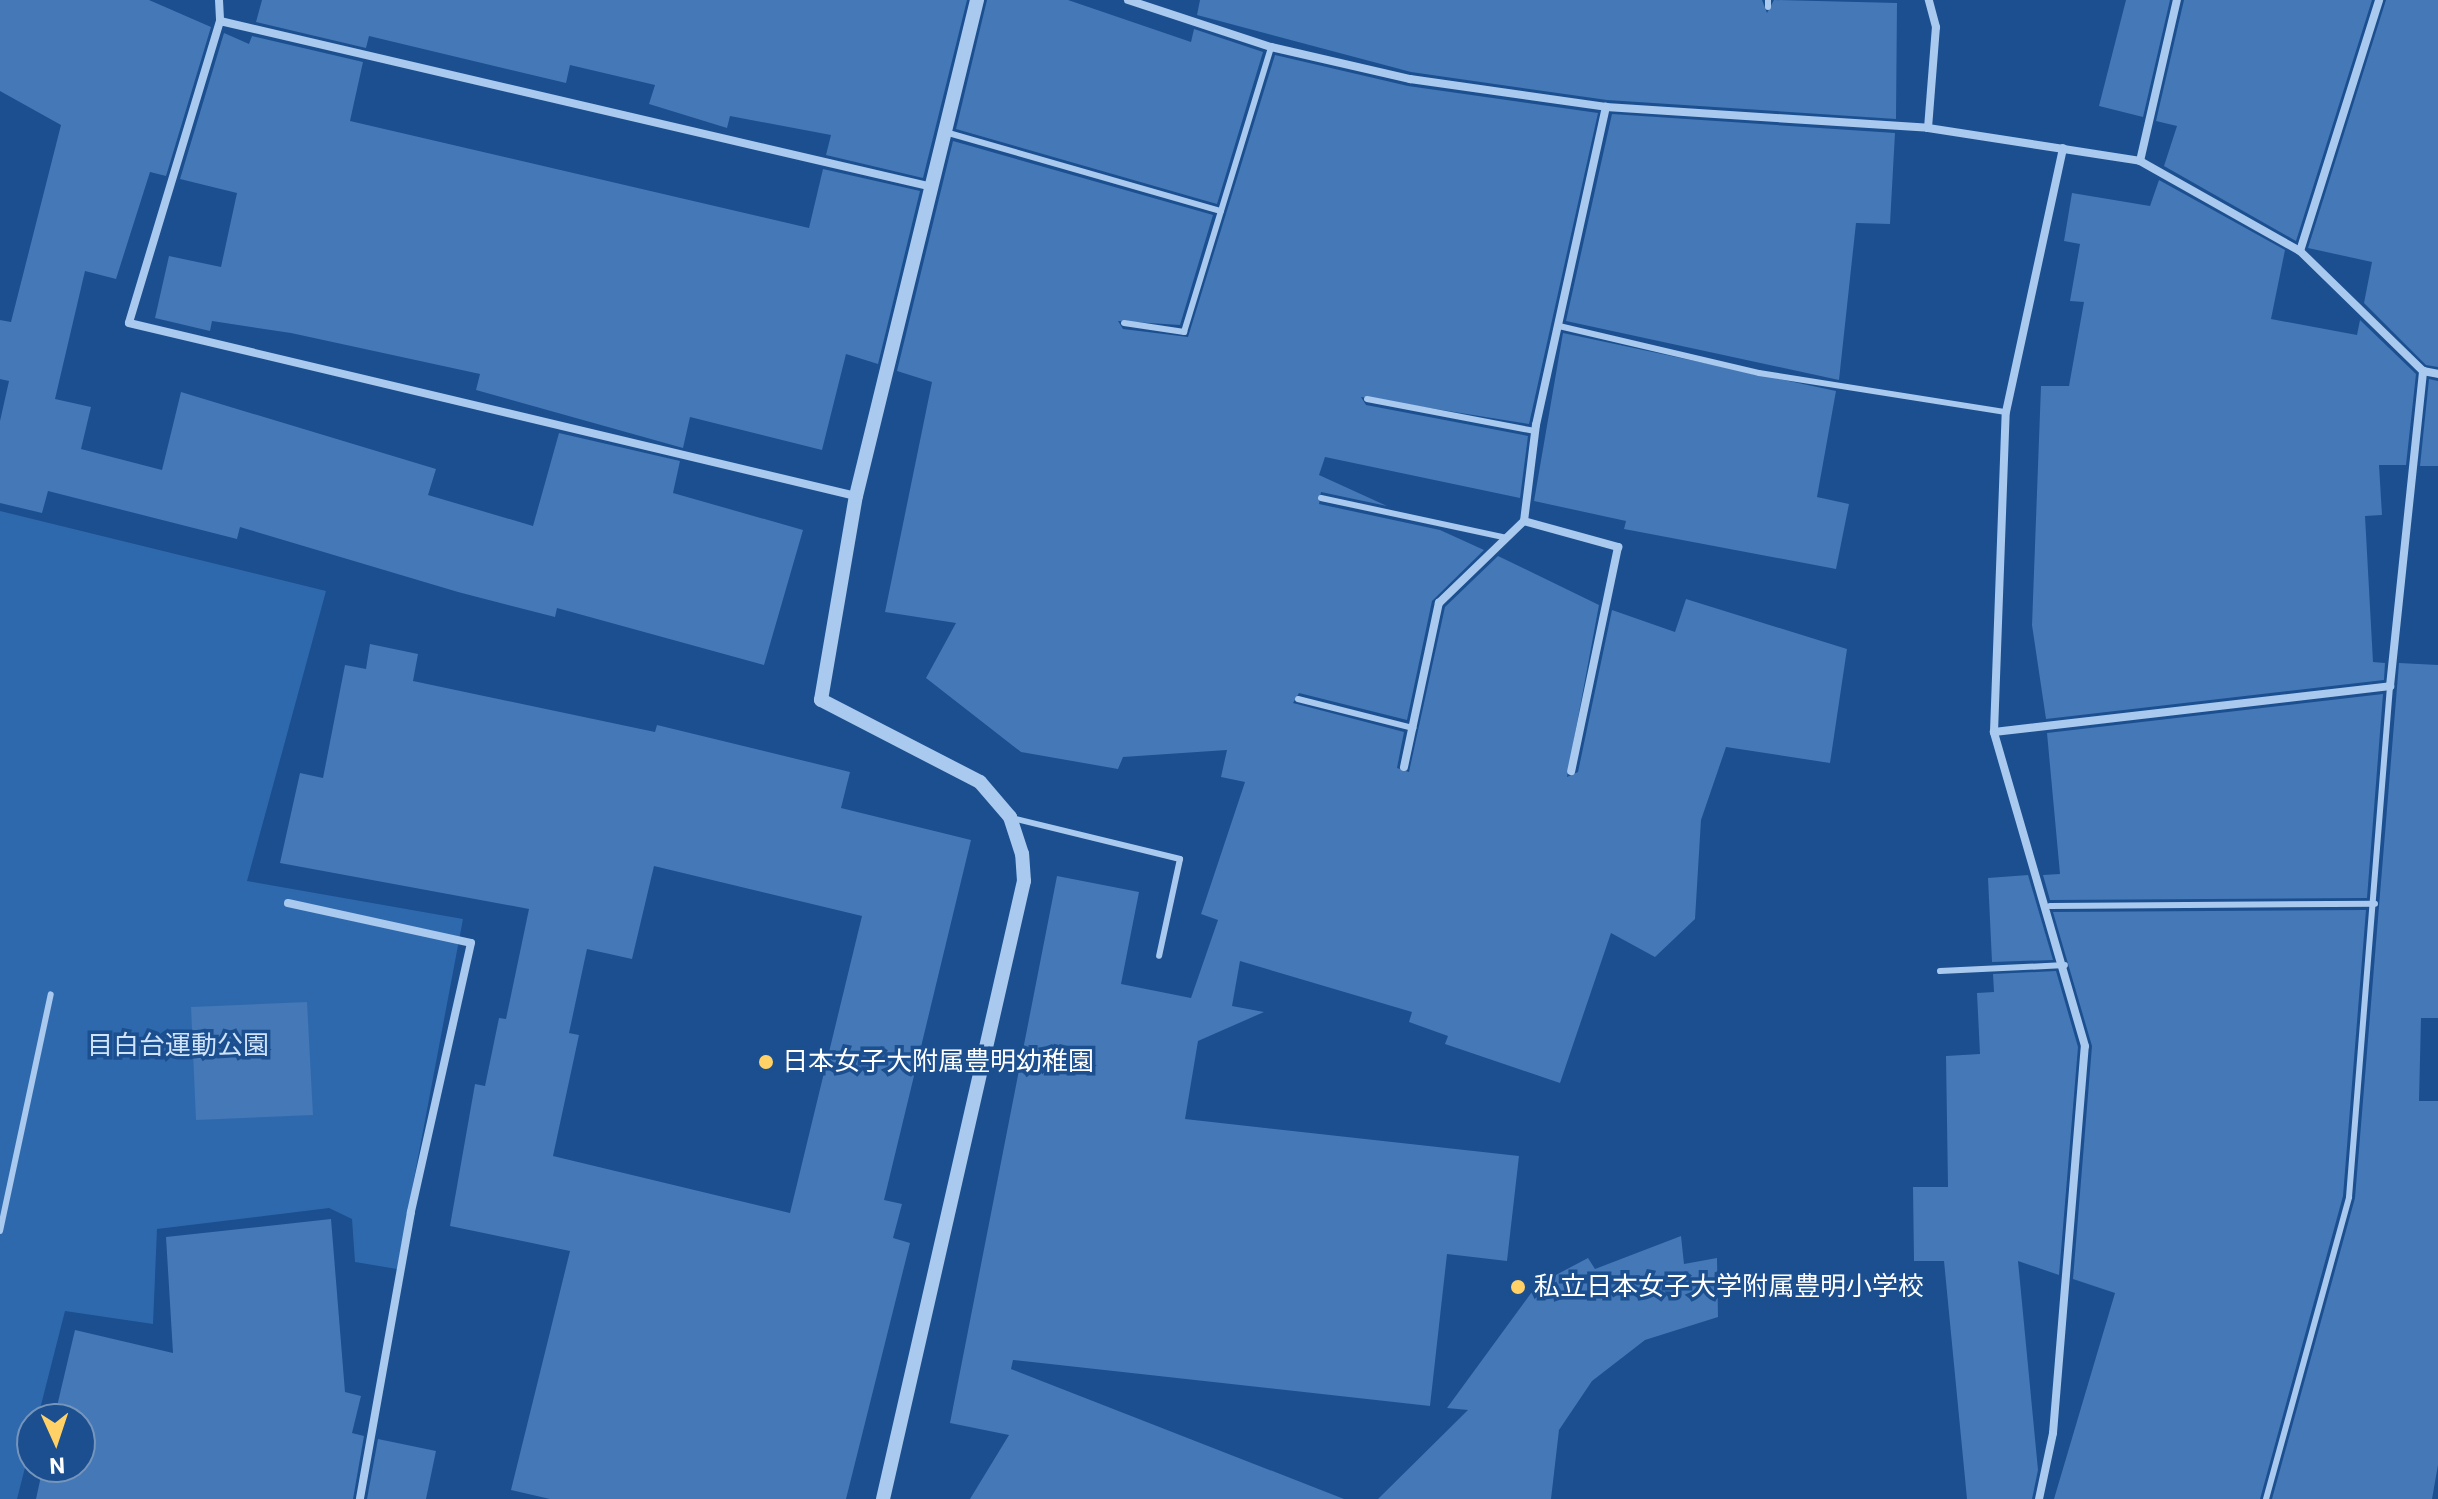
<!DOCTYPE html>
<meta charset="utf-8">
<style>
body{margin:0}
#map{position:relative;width:2438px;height:1499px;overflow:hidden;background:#1b4f8f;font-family:Roboto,"Noto Sans JP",sans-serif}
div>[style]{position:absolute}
.green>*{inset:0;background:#2e69ad}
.building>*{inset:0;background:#4478b7}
.service>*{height:6px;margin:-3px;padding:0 3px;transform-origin:3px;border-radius:3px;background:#a9c9ee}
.minor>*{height:8px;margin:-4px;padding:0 4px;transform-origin:4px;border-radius:4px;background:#a9c9ee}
.tertiary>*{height:14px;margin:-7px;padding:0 7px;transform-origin:7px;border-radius:7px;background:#a9c9ee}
.dots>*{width:22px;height:22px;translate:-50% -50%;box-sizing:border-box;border:4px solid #1b4f8f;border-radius:50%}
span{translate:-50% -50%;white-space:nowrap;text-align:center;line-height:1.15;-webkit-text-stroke:7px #1b4f8f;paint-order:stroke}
.park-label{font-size:26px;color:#cfe3fa}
.poi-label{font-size:26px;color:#fff}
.left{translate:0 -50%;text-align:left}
.north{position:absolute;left:16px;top:1403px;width:80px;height:80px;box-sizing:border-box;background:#1b4f8f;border:2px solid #7695bc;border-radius:50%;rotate:177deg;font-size:22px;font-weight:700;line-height:32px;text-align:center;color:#fff}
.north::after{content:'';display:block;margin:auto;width:28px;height:36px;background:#ffd166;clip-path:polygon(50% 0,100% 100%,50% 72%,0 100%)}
</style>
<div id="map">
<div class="green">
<div style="clip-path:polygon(0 511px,326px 591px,247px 881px,463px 919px,397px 1269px,355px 1262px,352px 1219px,329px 1208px,157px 1229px,153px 1324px,65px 1311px,17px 1499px,0 1499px)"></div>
</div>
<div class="building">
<div style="clip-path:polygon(0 0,149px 0,211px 27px,166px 176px,150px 172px,116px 279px,85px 271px,55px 399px,91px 407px,81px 449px,162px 470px,181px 392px,436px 469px,428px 495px,533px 526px,559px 433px,680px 461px,673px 493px,803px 530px,764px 665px,557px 608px,555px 617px,458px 592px,240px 527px,237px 539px,48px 491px,42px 513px,0 503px,0 421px,9px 381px,0 379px,0 320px,11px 322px,61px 125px,0 91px)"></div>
<div style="clip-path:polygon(262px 0,967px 0,923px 178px,826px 155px,831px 135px,730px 116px,727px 128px,649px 104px,655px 85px,570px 65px,566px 83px,369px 36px,366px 48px,256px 22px)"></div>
<div style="clip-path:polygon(987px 0,1068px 0,1191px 42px,1194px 29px,1263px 52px,1217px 204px,956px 129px)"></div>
<div style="clip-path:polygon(1200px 0,1762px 0,1767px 13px,1774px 0,1897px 3px,1896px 119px,1607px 100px,1411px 72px,1197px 15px)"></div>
<div style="clip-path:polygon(2126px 0,2170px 0,2143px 117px,2099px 106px)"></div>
<div style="clip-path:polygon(2184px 0,2372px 0,2296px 241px,2164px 166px,2177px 126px,2156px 121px)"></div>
<div style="clip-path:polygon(2386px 0,2438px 0,2438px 367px,2426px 365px,2364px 303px,2372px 262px,2308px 248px)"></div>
<div style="clip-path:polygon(224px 33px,249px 44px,252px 36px,363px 62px,350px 121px,809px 228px,823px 169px,920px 191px,878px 364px,846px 354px,822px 450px,690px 417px,683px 448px,476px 390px,480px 374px,291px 333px,212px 321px,210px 331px,155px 318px,169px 256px,221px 267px,237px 193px,180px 179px)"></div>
<div style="clip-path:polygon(1275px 55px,1408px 86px,1598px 113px,1529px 424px,1361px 397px,1366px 405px,1528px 436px,1520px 498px,1325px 457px,1319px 475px,1387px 506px,1321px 492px,1319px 504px,1440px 530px,1484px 550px,1432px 601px,1407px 720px,1299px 693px,1293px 703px,1404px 732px,1397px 768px,1409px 772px,1445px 607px,1498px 556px,1599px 605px,1567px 777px,1578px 772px,1612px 610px,1675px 632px,1686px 599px,1847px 649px,1830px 763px,1726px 747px,1701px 820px,1695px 919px,1655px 957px,1611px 933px,1560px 1083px,1445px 1044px,1448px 1036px,1409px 1022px,1412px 1012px,1240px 961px,1232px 1006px,1264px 1012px,1198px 1041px,1185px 1119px,1519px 1156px,1507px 1261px,1447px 1254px,1430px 1406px,1013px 1360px,1011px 1369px,1344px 1499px,970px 1499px,1009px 1435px,950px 1423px,1057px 876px,1139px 892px,1121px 984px,1191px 998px,1218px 920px,1201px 914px,1245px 782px,1221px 777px,1227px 750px,1123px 757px,1118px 769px,1021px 752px,926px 678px,956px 623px,885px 612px,932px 382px,897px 371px,953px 141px,1213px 215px,1180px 325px,1118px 321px,1123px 329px,1188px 337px)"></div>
<div style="clip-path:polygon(1612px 114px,1895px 133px,1890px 224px,1856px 223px,1839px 380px,1566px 321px)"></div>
<div style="clip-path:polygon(2159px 180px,2285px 250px,2271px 319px,2357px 335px,2360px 320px,2416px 374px,2406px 465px,2379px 465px,2382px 515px,2365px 516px,2373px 662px,2385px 663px,2384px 680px,2046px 719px,2032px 625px,2041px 386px,2069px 386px,2084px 302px,2070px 301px,2080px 244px,2064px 241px,2072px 193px,2150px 206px)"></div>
<div style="clip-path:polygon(1563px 333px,1836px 391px,1817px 497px,1849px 504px,1836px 569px,1624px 529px,1626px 521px,1534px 501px)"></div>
<div style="clip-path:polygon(2429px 379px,2438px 381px,2438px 466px,2420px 466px)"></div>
<div style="clip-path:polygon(evenodd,370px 644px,418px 654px,413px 681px,655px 732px,657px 725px,850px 772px,841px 808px,971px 840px,884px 1200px,902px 1204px,893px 1238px,910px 1243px,846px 1499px,550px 1499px,511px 1490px,570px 1251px,450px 1226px,475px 1084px,485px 1086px,499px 1018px,506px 1019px,529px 909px,280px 863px,300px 773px,323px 778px,345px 665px,366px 669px,370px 644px,654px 866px,862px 916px,790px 1213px,553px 1156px,579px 1035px,569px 1033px,587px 949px,632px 959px,654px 866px)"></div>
<div style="clip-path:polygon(2399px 663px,2438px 665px,2438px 1018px,2421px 1018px,2419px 1101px,2438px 1101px,2438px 1465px,2432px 1499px,2272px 1499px,2355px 1198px)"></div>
<div style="clip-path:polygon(2383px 694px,2367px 898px,2050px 900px,2043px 875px,2060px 874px,2047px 733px)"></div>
<div style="clip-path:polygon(2028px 875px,2053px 960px,1992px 962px,1988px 878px)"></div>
<div style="clip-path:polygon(2366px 910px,2343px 1196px,2260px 1499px,2054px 1499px,2115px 1293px,2073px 1279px,2092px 1046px,2053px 912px)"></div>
<div style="clip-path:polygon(2056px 971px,2078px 1047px,2059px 1275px,2018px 1261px,2038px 1470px,2032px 1499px,1967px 1499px,1944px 1261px,1914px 1261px,1913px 1187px,1948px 1187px,1946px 1056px,1980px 1054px,1977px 993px,1994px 992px,1993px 974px)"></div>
<div style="clip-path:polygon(307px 1002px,313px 1115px,196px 1120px,191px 1007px)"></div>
<div style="clip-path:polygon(331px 1219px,345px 1392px,361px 1396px,352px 1433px,364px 1436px,353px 1499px,36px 1499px,43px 1467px,80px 1467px,80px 1419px,54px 1419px,75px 1330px,173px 1353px,166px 1237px)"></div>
<div style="clip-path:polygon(1681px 1236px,1684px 1264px,1717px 1258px,1718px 1317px,1645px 1340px,1592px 1381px,1559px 1430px,1551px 1499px,1378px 1499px,1468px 1410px,1447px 1408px,1537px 1285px,1588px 1258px,1595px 1269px)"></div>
<div style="clip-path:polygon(378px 1439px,436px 1451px,426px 1499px,367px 1499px)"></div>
</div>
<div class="service">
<div style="left:1768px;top:0;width:7px;rotate:90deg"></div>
<div style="left:945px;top:132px;width:287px;rotate:16deg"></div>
<div style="left:1124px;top:323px;width:61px;rotate:8.5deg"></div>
<div style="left:1184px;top:332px;width:298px;rotate:-73deg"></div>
<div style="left:1559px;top:326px;width:205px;rotate:13.2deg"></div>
<div style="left:1759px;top:373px;width:250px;rotate:9deg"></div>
<div style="left:1367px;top:399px;width:171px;rotate:10.8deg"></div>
<div style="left:1321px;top:498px;width:190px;rotate:12.1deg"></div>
<div style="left:1298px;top:699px;width:119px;rotate:14.2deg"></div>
<div style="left:1012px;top:818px;width:173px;rotate:13.7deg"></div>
<div style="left:1180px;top:859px;width:99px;rotate:102.2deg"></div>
<div style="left:2050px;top:906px;width:325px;rotate:-0.4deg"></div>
<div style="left:1940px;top:971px;width:125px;rotate:-2.7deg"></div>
<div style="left:0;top:1231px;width:242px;rotate:-77.9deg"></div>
<div style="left:2266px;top:1499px;width:313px;rotate:-74.6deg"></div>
<div style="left:2349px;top:1197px;width:513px;rotate:-85.41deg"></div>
</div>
<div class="minor">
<div style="left:219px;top:0;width:21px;rotate:87deg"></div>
<div style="left:220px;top:21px;width:315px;rotate:106.8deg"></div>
<div style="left:129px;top:323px;width:747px;rotate:13.39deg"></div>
<div style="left:1128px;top:0;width:151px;rotate:18.2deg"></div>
<div style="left:1271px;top:47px;width:143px;rotate:13deg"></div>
<div style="left:1410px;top:79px;width:198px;rotate:8.1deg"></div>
<div style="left:1606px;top:107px;width:323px;rotate:3.7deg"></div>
<div style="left:1928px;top:128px;width:215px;rotate:8.8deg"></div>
<div style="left:2140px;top:161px;width:184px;rotate:29.4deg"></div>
<div style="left:2300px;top:251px;width:172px;rotate:44.3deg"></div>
<div style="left:2423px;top:371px;width:15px;rotate:11deg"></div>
<div style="left:220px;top:21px;width:731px;rotate:13.12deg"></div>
<div style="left:1928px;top:128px;width:101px;rotate:-85.5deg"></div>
<div style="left:1936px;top:27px;width:28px;rotate:-105deg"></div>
<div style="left:2140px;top:161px;width:165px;rotate:-77.1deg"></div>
<div style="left:2300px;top:251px;width:263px;rotate:-72.5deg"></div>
<div style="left:1524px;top:521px;width:98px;rotate:15.5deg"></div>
<div style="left:1618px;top:547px;width:229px;rotate:101.8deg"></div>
<div style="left:1994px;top:732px;width:320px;rotate:-87.9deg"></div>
<div style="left:2006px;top:412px;width:270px;rotate:-77.8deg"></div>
<div style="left:1404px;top:767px;width:168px;rotate:-78deg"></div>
<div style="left:1439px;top:603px;width:118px;rotate:-44deg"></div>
<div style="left:1524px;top:521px;width:97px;rotate:-82.9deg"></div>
<div style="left:1536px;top:425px;width:326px;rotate:-77.6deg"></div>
<div style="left:288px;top:903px;width:187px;rotate:12.3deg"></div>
<div style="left:471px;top:943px;width:276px;rotate:102.6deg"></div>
<div style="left:411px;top:1212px;width:291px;rotate:100.1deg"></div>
<div style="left:2039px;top:1499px;width:67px;rotate:-78deg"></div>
<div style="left:2053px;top:1433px;width:388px;rotate:-85.3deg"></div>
<div style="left:2085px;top:1046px;width:327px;rotate:-106.2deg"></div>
<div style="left:1994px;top:732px;width:399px;rotate:-6.6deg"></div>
<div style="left:2390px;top:686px;width:317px;rotate:-84deg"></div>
</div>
<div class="tertiary">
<div style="left:883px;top:1499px;width:634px;rotate:-77.15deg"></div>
<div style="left:1024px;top:881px;width:27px;rotate:-94deg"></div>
<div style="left:1022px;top:854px;width:39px;rotate:-108deg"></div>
<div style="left:1010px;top:817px;width:46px;rotate:-130.6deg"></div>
<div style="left:980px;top:782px;width:179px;rotate:-152.7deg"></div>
<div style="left:821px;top:700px;width:207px;rotate:-80.3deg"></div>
<div style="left:856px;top:496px;width:511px;rotate:-76.29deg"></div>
</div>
<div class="dots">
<div style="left:766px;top:1062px;background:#ffd166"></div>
<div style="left:1518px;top:1287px;background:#ffd166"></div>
</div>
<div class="park-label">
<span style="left:178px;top:1046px">目白台運動公園</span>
</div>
<div class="poi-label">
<span class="left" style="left:782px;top:1062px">日本女子大附属豊明幼稚園</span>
<span class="left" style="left:1534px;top:1287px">私立日本女子大学附属豊明小学校</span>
</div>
<div class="north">N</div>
</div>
